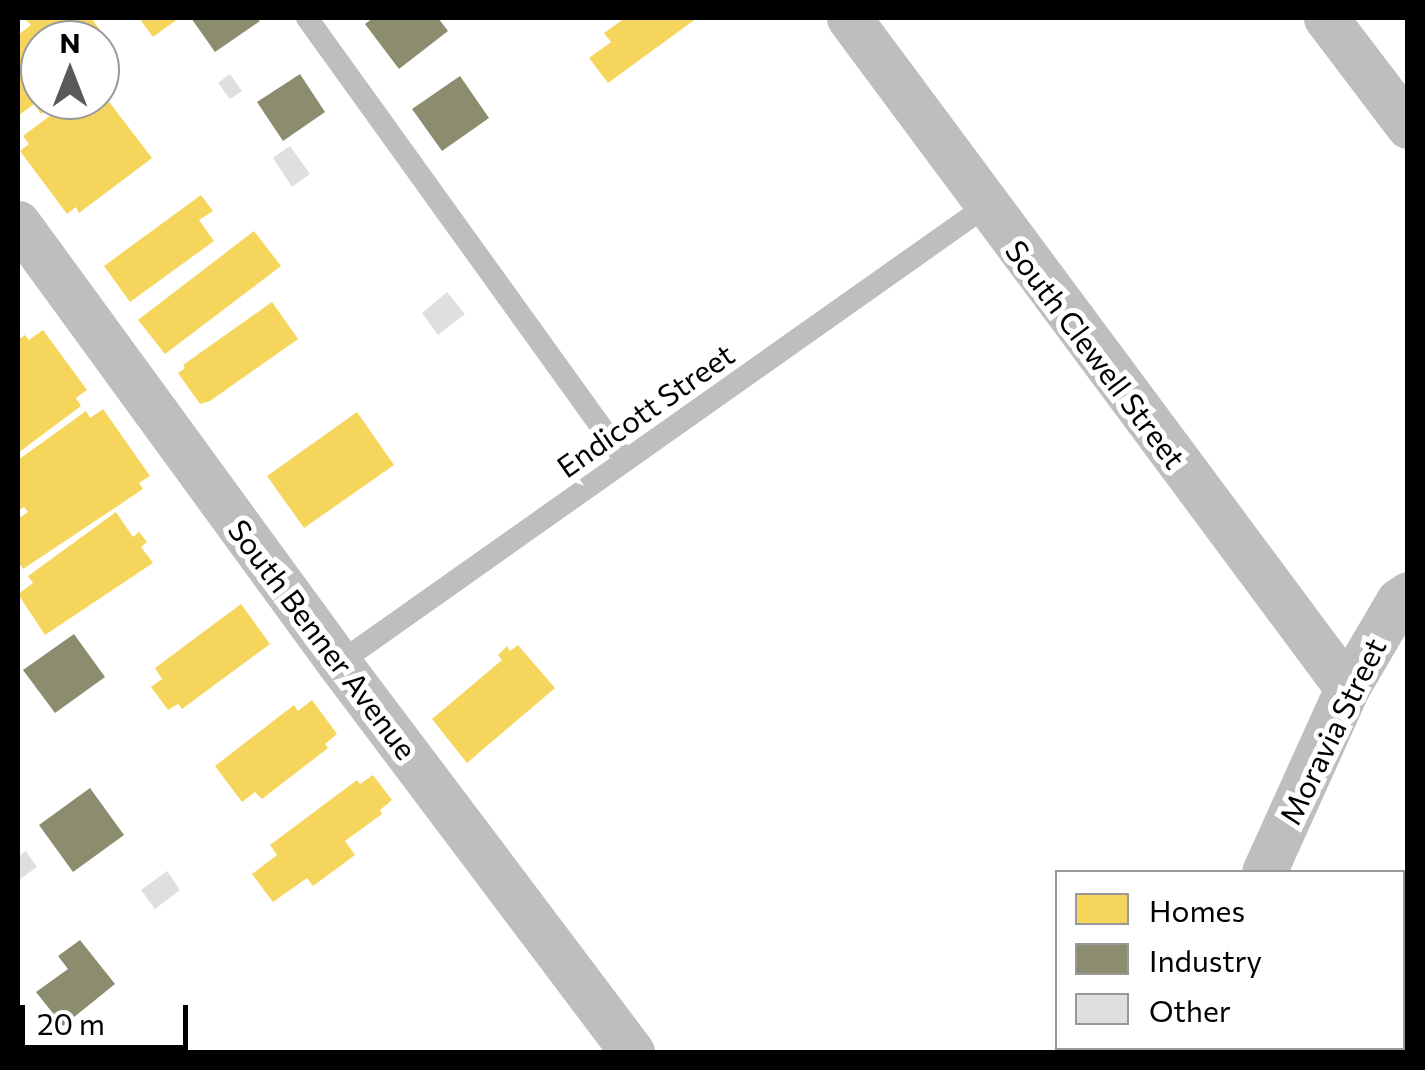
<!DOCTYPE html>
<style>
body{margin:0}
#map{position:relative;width:1425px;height:1070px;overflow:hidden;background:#fff;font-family:Commissioner,sans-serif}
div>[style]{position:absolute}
.homes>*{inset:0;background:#f6d55c}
.industry>*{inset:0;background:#8c8c6e}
.building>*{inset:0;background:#dfdfdf}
.service>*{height:22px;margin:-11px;padding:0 11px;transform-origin:11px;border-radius:11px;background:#bebebe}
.minor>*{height:45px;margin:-22.5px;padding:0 22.5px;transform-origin:22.5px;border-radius:22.5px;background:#bebebe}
span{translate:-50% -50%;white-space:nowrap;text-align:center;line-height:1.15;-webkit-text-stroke:10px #fff;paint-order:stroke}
.street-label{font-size:30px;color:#000}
.frame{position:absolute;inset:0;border:20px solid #000;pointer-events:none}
.legend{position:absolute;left:1055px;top:870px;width:350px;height:180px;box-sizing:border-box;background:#fff;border:2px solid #999;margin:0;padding:12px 18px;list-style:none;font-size:30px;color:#000}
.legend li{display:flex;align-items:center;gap:20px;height:50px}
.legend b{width:50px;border:2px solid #999}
.north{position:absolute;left:20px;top:20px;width:100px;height:100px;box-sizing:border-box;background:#fff;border:2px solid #999;border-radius:50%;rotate:0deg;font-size:28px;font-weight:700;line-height:40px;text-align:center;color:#000}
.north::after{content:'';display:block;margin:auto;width:35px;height:45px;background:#595959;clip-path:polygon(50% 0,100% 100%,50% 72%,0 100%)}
.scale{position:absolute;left:20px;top:1005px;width:168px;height:45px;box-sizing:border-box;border:5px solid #000;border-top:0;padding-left:12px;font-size:30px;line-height:35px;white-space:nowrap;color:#000;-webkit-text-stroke:8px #fff;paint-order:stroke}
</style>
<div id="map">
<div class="homes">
<div style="clip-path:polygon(24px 18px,91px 18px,103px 34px,94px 40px,40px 40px,40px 100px,59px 100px,41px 114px,34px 104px,18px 116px,18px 35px,31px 25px)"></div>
<div style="clip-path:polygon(139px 18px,179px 18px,153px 37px)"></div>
<div style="clip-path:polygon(625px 18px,697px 18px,608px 83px,589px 58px,611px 42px,604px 33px)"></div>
<div style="clip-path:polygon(100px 90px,152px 158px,79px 213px,76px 207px,67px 214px,20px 151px,29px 144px,23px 136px,71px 100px,100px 100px)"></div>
<div style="clip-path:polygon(201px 195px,213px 211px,199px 220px,214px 241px,130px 302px,104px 266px)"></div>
<div style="clip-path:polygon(254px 231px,281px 266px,165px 354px,138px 320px)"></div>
<div style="clip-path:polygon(272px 302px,298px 339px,210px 401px,200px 404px,178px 373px,185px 368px,183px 365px)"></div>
<div style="clip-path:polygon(43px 330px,87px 390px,76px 398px,81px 406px,18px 453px,18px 340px,25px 335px,29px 340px)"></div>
<div style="clip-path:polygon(103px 409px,150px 476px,139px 483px,143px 489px,23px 569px,18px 561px,18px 519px,28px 512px,24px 507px,18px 511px,18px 460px,86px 411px,90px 418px)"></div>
<div style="clip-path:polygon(357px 412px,394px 465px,304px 528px,267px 476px)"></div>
<div style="clip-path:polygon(116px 512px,133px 537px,139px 532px,147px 542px,141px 547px,153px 563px,45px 635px,18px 594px,33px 583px,28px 576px)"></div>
<div style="clip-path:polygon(241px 604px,270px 644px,182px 709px,178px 704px,168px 710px,151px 687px,162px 679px,155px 668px)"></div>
<div style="clip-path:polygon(518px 645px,555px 688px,467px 763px,432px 719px,502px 660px,498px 655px,507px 646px,510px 651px)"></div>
<div style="clip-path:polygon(312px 700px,337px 734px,325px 744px,328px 748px,262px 799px,255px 792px,242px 802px,215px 766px,294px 705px,298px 711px)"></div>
<div style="clip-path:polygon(373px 775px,392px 800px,380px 810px,382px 814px,345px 841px,355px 855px,313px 886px,307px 878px,273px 902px,252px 874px,277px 855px,270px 845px,357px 780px,360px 784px)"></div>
</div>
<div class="industry">
<div style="clip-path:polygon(191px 18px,257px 18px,260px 21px,215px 52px)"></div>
<div style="clip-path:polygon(373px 18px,438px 18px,448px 31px,399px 69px,365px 24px)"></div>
<div style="clip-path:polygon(300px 74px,325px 112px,283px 141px,257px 102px)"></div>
<div style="clip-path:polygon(460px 76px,489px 118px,442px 151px,412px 109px)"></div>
<div style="clip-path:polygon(74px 634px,105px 677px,55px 713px,23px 670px)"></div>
<div style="clip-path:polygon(90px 788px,124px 835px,73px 872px,39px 825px)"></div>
<div style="clip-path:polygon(80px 940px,115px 984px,63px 1026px,36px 992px,68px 969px,58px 956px)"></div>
</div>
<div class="building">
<div style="clip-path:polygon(230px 74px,242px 91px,230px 99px,218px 83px)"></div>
<div style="clip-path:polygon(290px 146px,310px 174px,292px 187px,273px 158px)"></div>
<div style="clip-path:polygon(447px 292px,465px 314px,438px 335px,422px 313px)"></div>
<div style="clip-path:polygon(26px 851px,37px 867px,19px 880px,18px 856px)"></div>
<div style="clip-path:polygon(167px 871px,180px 890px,155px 909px,141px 890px)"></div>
</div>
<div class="service">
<div style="left:307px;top:18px;width:545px;rotate:54.27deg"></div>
<div style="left:339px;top:663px;width:792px;rotate:-35.23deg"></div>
</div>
<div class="minor">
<div style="left:849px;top:18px;width:835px;rotate:53.38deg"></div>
<div style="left:1326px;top:18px;width:136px;rotate:52.8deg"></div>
<div style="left:18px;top:223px;width:545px;rotate:53.89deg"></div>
<div style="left:339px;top:663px;width:487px;rotate:53deg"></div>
<div style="left:1264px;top:872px;width:202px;rotate:-65.7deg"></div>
<div style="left:1347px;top:688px;width:101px;rotate:-59.6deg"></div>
<div style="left:1398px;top:601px;width:12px;rotate:-35deg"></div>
<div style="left:1184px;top:1052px;width:4px;rotate:-63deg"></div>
</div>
<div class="street-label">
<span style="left:1096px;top:354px;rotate:53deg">South Clewell Street</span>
<span style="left:645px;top:410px;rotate:-35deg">Endicott Street</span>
<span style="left:323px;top:639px;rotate:53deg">South Benner Avenue</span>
<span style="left:1332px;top:731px;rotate:-64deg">Moravia Street</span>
</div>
<div class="frame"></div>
<ul class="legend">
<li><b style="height:28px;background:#f6d55c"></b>Homes</li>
<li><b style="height:28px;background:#8c8c6e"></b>Industry</li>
<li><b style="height:28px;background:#dfdfdf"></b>Other</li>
</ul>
<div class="north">N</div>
<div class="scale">20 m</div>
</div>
